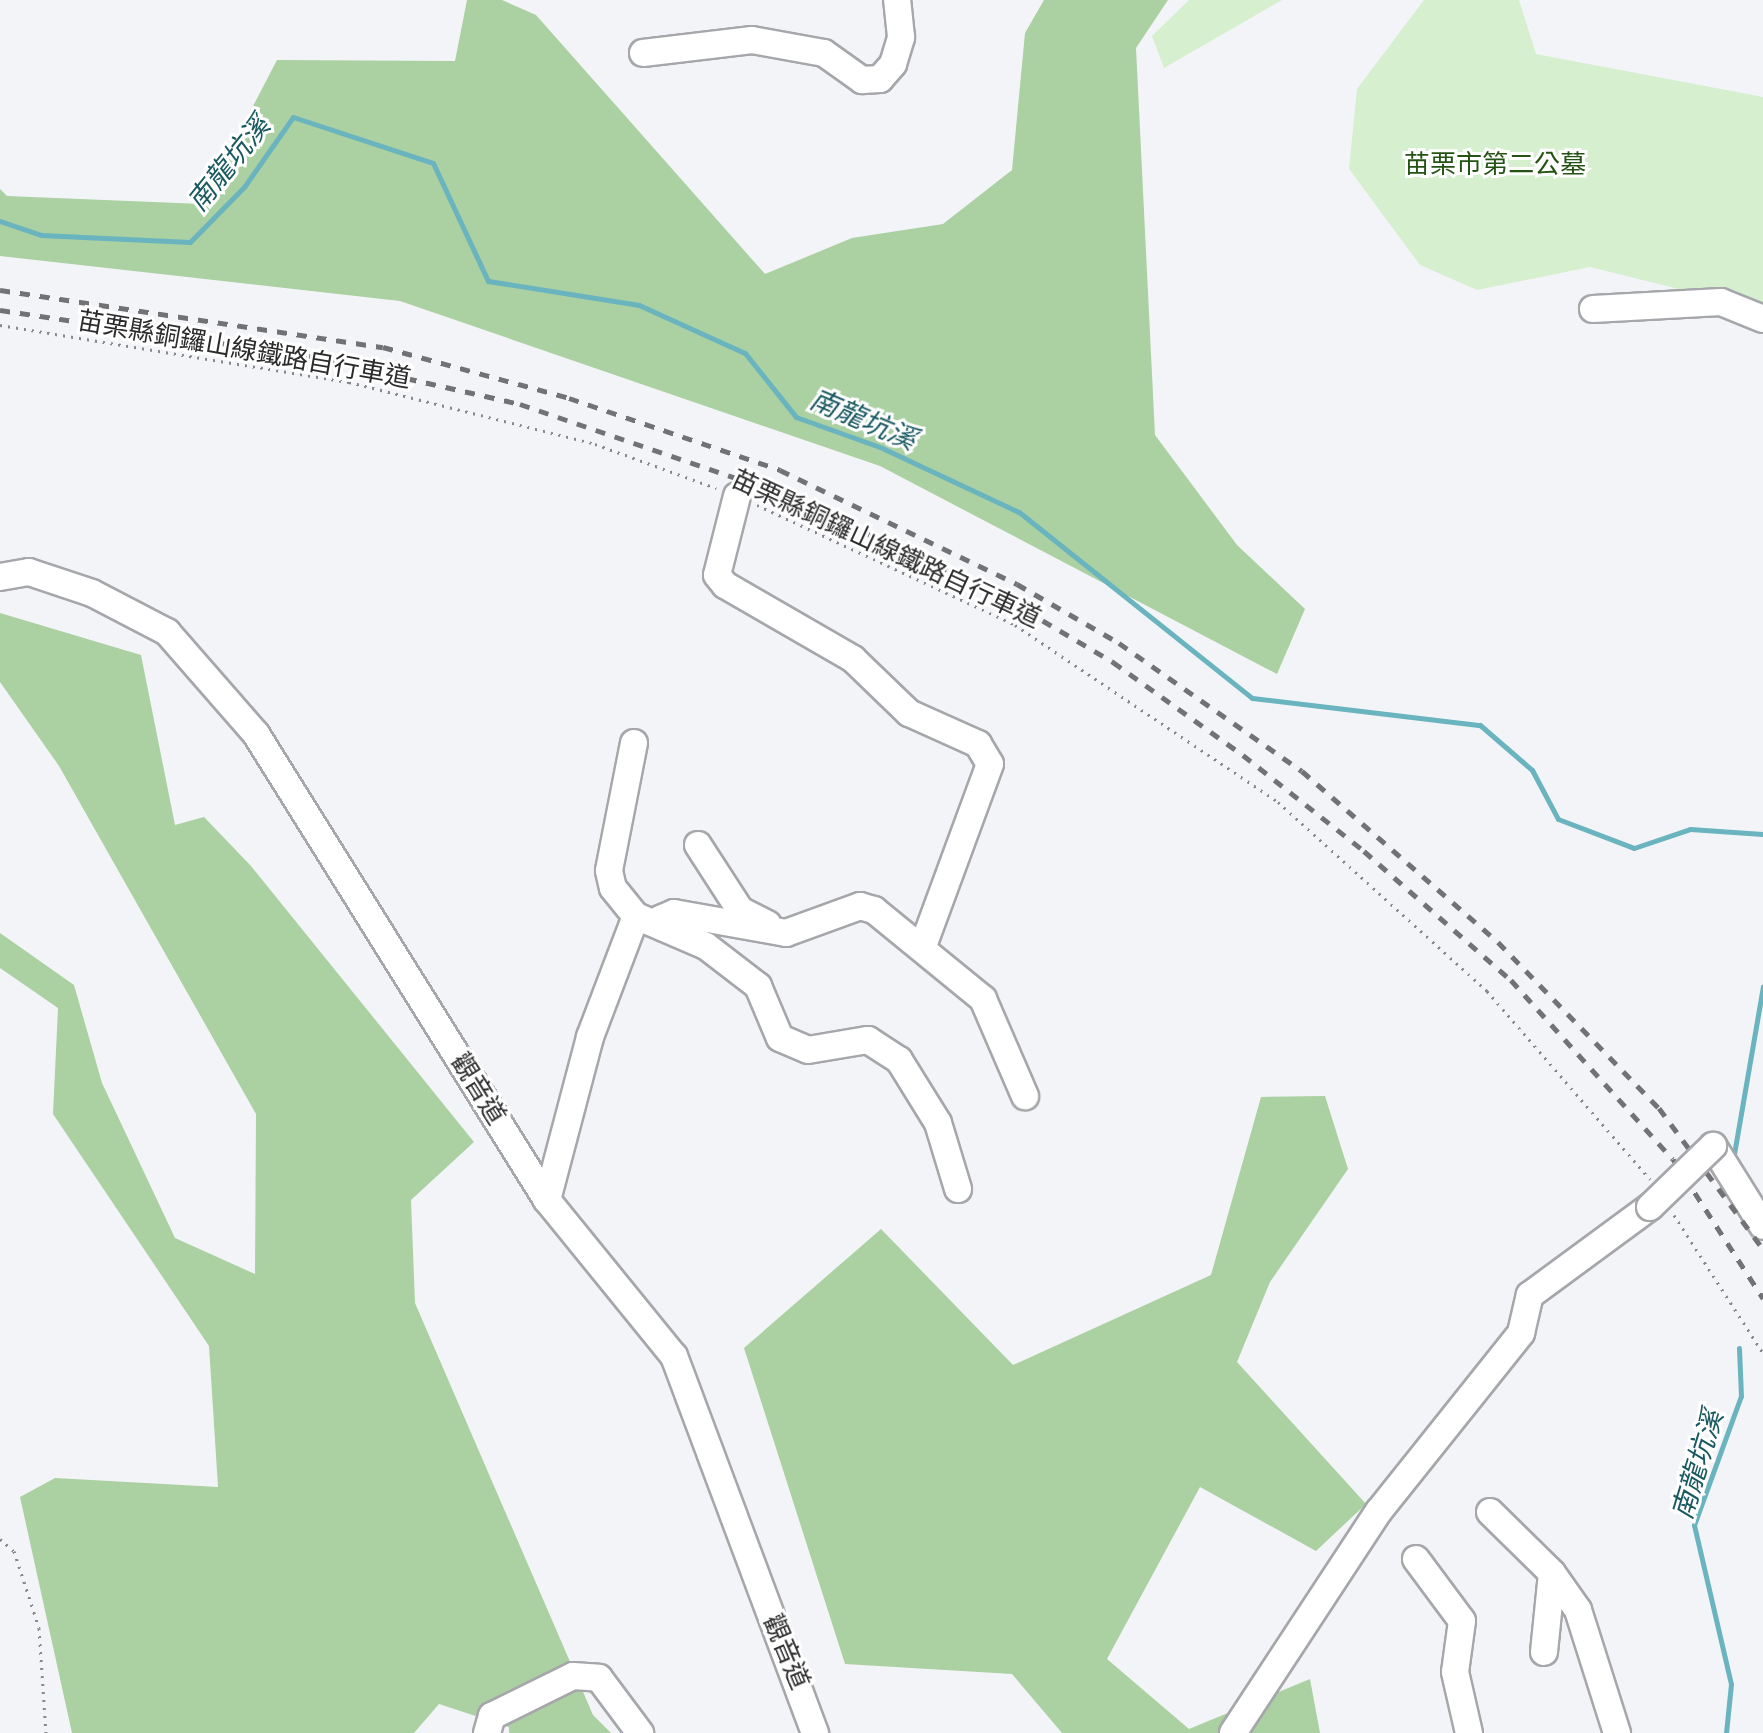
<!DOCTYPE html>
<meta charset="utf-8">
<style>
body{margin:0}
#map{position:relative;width:1763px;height:1733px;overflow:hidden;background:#f3f4f8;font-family:"Varela Round","Noto Sans TC",sans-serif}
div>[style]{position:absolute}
.green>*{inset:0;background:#d6efcf}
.forest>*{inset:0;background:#abd0a1}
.stream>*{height:5px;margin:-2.5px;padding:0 2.5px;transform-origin:2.5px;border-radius:2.5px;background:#69b4be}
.path>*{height:3px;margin-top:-1.5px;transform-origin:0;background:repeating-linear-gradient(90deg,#87888b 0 2px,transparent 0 8px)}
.roads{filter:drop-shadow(2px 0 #a6a7ab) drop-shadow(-2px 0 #a6a7ab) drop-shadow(0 2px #a6a7ab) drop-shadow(0 -2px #a6a7ab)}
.minor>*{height:26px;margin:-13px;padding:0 13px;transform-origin:13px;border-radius:13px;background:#fff}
.rail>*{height:5px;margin-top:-2.5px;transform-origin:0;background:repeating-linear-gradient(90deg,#727275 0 10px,transparent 0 20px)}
.bridges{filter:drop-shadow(2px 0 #a6a7ab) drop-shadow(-2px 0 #a6a7ab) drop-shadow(0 2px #a6a7ab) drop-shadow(0 -2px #a6a7ab)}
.minor-bridge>*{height:26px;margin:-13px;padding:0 13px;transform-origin:13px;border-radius:13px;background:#fff}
span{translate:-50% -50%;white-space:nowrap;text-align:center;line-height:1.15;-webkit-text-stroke:6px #fff;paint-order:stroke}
.park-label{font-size:26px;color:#245314}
.street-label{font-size:26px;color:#2b2b2d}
.water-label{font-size:28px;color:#195961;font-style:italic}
</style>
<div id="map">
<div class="green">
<div style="clip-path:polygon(1189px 0,1282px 0,1164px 68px,1152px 36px)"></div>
<div style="clip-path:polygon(1424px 0,1519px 0,1536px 54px,1763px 97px,1763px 310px,1590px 267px,1477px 290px,1420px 265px,1349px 169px,1357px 89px)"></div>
</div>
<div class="forest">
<div style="clip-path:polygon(467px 0,502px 0,536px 15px,765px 274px,852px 238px,943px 224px,1012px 170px,1025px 33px,1044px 0,1168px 0,1136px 48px,1155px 435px,1237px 545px,1305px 609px,1277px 674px,880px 466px,400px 301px,0 256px,0 189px,7px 196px,202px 204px,277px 60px,455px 61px)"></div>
<div style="clip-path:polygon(0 613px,141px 655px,175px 825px,204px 817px,251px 866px,474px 1142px,411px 1200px,415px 1303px,593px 1715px,611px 1733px,509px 1733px,509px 1727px,439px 1704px,414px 1733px,72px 1733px,20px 1497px,55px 1478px,218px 1487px,209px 1346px,53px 1114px,58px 1008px,0 968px,0 933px,74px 985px,102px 1083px,175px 1238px,255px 1274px,256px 1114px,59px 766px,0 682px)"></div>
<div style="clip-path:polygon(1325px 1096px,1348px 1169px,1270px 1282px,1237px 1362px,1366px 1504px,1316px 1551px,1200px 1487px,1107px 1659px,1189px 1729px,1310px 1679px,1320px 1733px,1062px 1733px,1012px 1674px,845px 1664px,744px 1348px,881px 1229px,1013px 1365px,1211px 1275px,1261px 1097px)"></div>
</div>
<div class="stream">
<div style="left:0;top:221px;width:43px;rotate:18.9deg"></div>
<div style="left:41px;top:235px;width:149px;rotate:2.7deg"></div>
<div style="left:190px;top:242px;width:77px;rotate:-45.5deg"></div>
<div style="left:244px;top:187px;width:85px;rotate:-55deg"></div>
<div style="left:293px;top:117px;width:147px;rotate:18.2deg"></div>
<div style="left:433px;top:163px;width:130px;rotate:65deg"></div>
<div style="left:488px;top:281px;width:153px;rotate:9deg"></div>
<div style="left:639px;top:305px;width:116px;rotate:24.4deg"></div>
<div style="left:745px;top:353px;width:82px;rotate:51.4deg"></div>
<div style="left:796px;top:417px;width:89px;rotate:19.7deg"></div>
<div style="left:880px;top:447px;width:153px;rotate:25.1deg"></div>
<div style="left:1019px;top:512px;width:298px;rotate:38.6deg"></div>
<div style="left:1252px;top:698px;width:230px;rotate:6.8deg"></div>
<div style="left:1480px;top:725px;width:69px;rotate:40.9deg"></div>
<div style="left:1532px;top:770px;width:55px;rotate:62deg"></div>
<div style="left:1558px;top:819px;width:81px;rotate:20.9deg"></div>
<div style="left:1634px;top:848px;width:59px;rotate:-18.7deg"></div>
<div style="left:1690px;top:829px;width:73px;rotate:3.9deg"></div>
<div style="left:1734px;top:1154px;width:170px;rotate:-80.2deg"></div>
<div style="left:1726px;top:1733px;width:49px;rotate:-84.2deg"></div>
<div style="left:1731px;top:1684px;width:163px;rotate:-103.1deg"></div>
<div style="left:1694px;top:1525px;width:137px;rotate:-70deg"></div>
<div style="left:1741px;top:1396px;width:48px;rotate:-92.4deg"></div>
</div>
<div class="path">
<div style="left:0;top:325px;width:354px;rotate:9.3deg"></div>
<div style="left:349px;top:382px;width:254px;rotate:14.1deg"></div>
<div style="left:595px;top:444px;width:129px;rotate:20deg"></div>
<div style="left:757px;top:505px;width:285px;rotate:24.9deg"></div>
<div style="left:1015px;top:625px;width:317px;rotate:33.9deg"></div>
<div style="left:1278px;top:802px;width:282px;rotate:42.1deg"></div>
<div style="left:1487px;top:991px;width:249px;rotate:49.1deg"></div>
<div style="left:1674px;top:1215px;width:164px;rotate:57.2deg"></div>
<div style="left:0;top:1539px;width:18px;rotate:41deg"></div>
<div style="left:14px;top:1551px;width:81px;rotate:72deg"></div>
<div style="left:39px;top:1628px;width:105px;rotate:86.2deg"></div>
</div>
<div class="roads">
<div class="minor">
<div style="left:643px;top:53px;width:110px;rotate:-6.8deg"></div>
<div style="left:752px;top:40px;width:73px;rotate:10.2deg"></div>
<div style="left:824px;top:53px;width:47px;rotate:35.4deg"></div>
<div style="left:862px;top:80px;width:18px;rotate:-3deg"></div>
<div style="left:880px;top:79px;width:20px;rotate:-49deg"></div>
<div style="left:893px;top:64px;width:28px;rotate:-73deg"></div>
<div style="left:901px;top:37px;width:37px;rotate:-96deg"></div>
<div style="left:1593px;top:309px;width:128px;rotate:-3.1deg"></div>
<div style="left:1721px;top:302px;width:45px;rotate:22deg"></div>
<div style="left:737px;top:496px;width:81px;rotate:104.2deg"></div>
<div style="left:717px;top:575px;width:13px;rotate:51deg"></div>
<div style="left:725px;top:585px;width:148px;rotate:30deg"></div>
<div style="left:853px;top:659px;width:78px;rotate:44deg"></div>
<div style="left:909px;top:713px;width:76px;rotate:24.2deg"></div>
<div style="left:978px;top:744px;width:23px;rotate:59deg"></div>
<div style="left:990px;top:764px;width:194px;rotate:110.2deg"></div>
<div style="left:0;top:577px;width:29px;rotate:-10deg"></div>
<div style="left:29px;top:572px;width:66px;rotate:18.4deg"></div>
<div style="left:92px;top:593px;width:85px;rotate:27.5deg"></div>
<div style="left:167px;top:632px;width:135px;rotate:48.9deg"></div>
<div style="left:256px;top:734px;width:549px;rotate:58.02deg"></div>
<div style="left:547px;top:1200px;width:201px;rotate:50.9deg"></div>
<div style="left:674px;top:1356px;width:403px;rotate:69.5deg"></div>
<div style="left:634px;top:743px;width:130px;rotate:101.1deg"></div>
<div style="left:609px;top:871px;width:17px;rotate:77deg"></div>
<div style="left:613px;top:888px;width:36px;rotate:51deg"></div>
<div style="left:636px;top:916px;width:76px;rotate:23.2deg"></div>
<div style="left:706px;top:946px;width:66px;rotate:37.6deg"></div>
<div style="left:758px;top:986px;width:56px;rotate:67.1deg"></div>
<div style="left:780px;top:1038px;width:30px;rotate:23deg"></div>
<div style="left:808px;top:1050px;width:61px;rotate:-9.5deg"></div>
<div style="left:868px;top:1040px;width:37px;rotate:33deg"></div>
<div style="left:899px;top:1060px;width:74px;rotate:58.2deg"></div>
<div style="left:938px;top:1123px;width:69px;rotate:73.1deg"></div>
<div style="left:698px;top:845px;width:77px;rotate:57.1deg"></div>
<div style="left:740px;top:910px;width:31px;rotate:27deg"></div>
<div style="left:660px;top:919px;width:15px;rotate:-23deg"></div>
<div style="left:674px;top:913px;width:114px;rotate:10.1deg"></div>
<div style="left:786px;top:933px;width:79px;rotate:-20deg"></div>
<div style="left:860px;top:906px;width:15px;rotate:16deg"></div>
<div style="left:874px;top:910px;width:141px;rotate:39.2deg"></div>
<div style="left:983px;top:999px;width:106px;rotate:66.6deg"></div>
<div style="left:1713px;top:1146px;width:94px;rotate:58deg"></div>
<div style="left:547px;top:1200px;width:169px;rotate:-75.2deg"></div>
<div style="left:590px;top:1037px;width:129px;rotate:-69.2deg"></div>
<div style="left:1490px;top:1512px;width:87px;rotate:44.5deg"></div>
<div style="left:1552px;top:1573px;width:45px;rotate:54.9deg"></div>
<div style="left:1578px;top:1610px;width:129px;rotate:72.4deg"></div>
<div style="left:1416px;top:1559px;width:77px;rotate:53.4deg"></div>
<div style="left:1462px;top:1621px;width:51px;rotate:97.8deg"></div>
<div style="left:1455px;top:1672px;width:63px;rotate:77.1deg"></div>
<div style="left:1544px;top:1652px;width:79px;rotate:-84.2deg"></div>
<div style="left:487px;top:1733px;width:18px;rotate:-74deg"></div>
<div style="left:492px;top:1716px;width:90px;rotate:-26.3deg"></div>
<div style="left:573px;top:1676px;width:26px;rotate:4deg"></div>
<div style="left:599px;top:1678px;width:69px;rotate:53.3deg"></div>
<div style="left:1233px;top:1733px;width:266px;rotate:-56.7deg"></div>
<div style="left:1379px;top:1511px;width:228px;rotate:-51.4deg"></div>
<div style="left:1521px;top:1333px;width:39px;rotate:-77deg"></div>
<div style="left:1530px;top:1295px;width:149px;rotate:-36.3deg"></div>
</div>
</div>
<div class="rail">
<div style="left:0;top:290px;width:387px;rotate:8.5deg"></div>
<div style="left:383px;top:347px;width:193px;rotate:15.3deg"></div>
<div style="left:569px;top:398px;width:223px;rotate:18.8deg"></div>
<div style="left:780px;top:470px;width:263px;rotate:25.7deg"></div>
<div style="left:1017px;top:584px;width:118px;rotate:30deg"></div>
<div style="left:1119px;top:643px;width:223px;rotate:35deg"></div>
<div style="left:1302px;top:771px;width:260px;rotate:41.1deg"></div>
<div style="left:1498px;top:942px;width:231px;rotate:45.9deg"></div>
<div style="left:1659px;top:1108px;width:175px;rotate:53.6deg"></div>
<div style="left:0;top:310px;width:312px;rotate:8.5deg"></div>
<div style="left:309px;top:356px;width:216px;rotate:12.8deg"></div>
<div style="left:520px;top:404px;width:268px;rotate:18.9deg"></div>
<div style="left:774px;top:491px;width:239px;rotate:24.5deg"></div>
<div style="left:991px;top:590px;width:142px;rotate:30.5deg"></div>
<div style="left:1113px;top:662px;width:160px;rotate:35.6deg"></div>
<div style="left:1243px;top:755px;width:154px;rotate:38.4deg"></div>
<div style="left:1364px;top:851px;width:196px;rotate:41.3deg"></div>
<div style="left:1511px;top:980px;width:241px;rotate:47.9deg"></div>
<div style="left:1673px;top:1159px;width:166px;rotate:57.1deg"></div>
</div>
<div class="bridges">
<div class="minor-bridge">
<div style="left:1650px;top:1207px;width:88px;rotate:-44.1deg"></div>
</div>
</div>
<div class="park-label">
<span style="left:1495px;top:165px">苗栗市第二公墓</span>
</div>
<div class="street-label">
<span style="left:244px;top:350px;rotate:10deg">苗栗縣銅鑼山線鐵路自行車道</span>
<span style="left:886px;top:549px;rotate:25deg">苗栗縣銅鑼山線鐵路自行車道</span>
<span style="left:478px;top:1089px;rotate:58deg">觀音道</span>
<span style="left:786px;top:1652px;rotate:67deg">觀音道</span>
</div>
<div class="water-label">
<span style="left:229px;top:164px;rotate:-51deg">南龍坑溪</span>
<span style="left:863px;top:420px;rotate:23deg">南龍坑溪</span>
<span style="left:1698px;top:1465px;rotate:-73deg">南龍坑溪</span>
</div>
</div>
